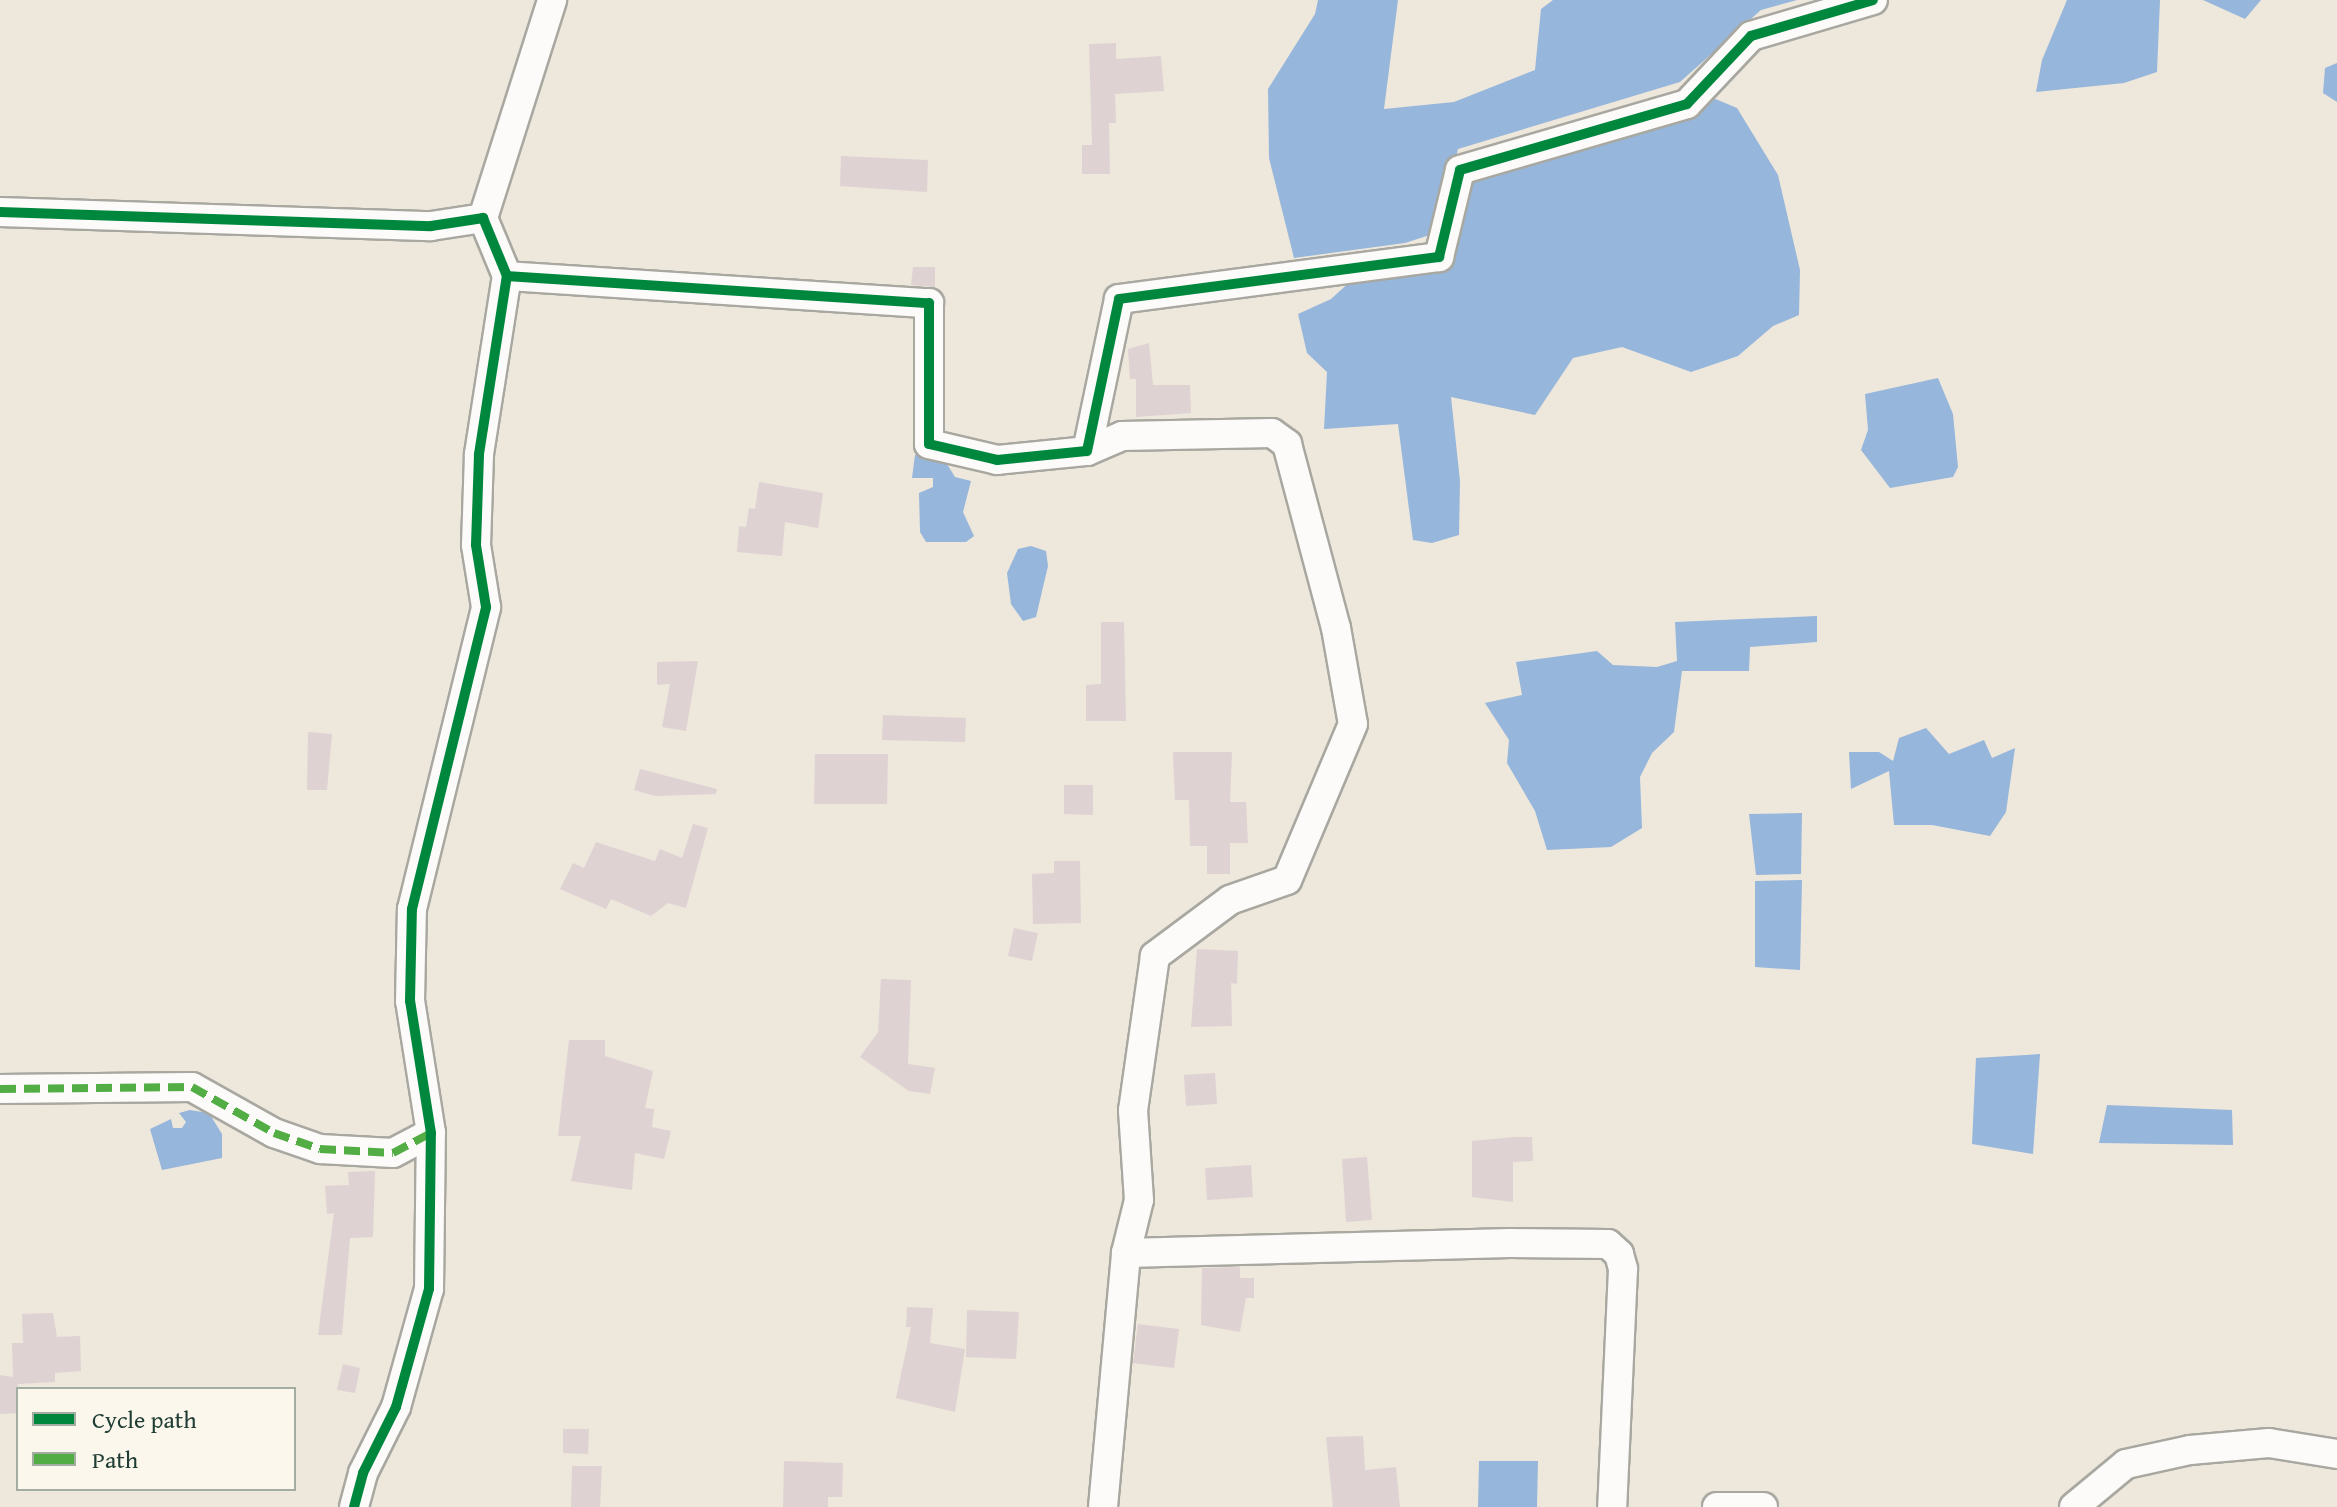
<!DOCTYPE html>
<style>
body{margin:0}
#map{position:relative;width:2337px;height:1507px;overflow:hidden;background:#eee7dc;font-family:"Gentium Book Plus",serif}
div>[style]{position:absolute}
.water>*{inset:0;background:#96b6db}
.building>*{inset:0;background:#dfd2d3}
.roads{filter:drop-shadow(2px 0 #a8a8a1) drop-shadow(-2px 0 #a8a8a1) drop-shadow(0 2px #a8a8a1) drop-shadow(0 -2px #a8a8a1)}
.street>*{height:28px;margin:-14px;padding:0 14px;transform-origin:14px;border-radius:14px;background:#fcfbfa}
.quiet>*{height:8px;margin-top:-4px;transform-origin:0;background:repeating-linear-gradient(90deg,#52ad45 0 16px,transparent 0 24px)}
.cycleway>*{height:10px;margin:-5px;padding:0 5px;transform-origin:5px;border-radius:5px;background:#00873e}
span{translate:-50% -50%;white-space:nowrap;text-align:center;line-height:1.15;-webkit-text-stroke:8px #fbf7ec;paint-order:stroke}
.legend{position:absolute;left:16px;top:1387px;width:280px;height:104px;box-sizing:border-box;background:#fbf7ec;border:2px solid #a3ada2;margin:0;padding:10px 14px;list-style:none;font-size:24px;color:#1f3d34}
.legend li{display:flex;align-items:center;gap:16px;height:40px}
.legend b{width:40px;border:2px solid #a3ada2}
</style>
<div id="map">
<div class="water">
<div style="clip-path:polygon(1318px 0,1398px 0,1384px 109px,1454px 102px,1535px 70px,1541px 9px,1553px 0,1797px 0,1761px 10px,1680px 82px,1458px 149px,1439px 232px,1405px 243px,1294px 258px,1269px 158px,1268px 89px,1315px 14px)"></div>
<div style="clip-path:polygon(2067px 0,2160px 0,2157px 72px,2124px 83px,2036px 92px,2042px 60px)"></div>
<div style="clip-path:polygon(2203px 0,2261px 0,2245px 19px)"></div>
<div style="clip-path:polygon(2337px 63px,2337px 102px,2323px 93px,2325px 68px)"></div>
<div style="clip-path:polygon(1706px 95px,1737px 108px,1778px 175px,1800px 270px,1799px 315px,1773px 326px,1738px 356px,1691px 372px,1622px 347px,1573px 358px,1535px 415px,1451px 397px,1460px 481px,1459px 535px,1432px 543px,1413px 540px,1398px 424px,1324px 429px,1327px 372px,1307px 353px,1298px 314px,1331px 299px,1364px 269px,1448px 254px,1479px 165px)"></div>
<div style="clip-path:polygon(1938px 378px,1953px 414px,1958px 467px,1953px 477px,1890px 488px,1861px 450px,1868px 430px,1865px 394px)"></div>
<div style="clip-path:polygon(915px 455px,942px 456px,955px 477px,971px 481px,963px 512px,974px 536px,966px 542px,926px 542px,920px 532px,919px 493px,933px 487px,933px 478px,912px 478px)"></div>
<div style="clip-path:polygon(1031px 546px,1046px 551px,1048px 566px,1036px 617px,1023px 621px,1011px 604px,1007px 573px,1018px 549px)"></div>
<div style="clip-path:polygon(1817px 616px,1817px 642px,1750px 647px,1749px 671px,1682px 671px,1674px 732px,1652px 753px,1640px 777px,1642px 828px,1611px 847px,1547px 850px,1535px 811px,1507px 763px,1509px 740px,1485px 703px,1522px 695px,1516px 662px,1597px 651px,1613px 665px,1657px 667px,1677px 661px,1675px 622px)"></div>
<div style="clip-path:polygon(1926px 728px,1949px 754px,1984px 740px,1992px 758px,2015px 748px,2006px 812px,1990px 836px,1932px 825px,1894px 825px,1889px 771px,1851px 789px,1849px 752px,1879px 752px,1893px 761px,1899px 738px)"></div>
<div style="clip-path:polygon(1802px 813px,1801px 874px,1756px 875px,1749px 814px)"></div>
<div style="clip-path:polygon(1802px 880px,1800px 970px,1755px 967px,1755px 881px)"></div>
<div style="clip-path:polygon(2040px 1054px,2033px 1154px,1972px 1144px,1976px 1058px)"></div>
<div style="clip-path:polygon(2107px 1105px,2232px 1110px,2233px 1145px,2099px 1143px)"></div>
<div style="clip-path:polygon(190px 1110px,209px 1113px,222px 1134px,222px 1158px,162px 1170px,150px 1129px,171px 1119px,173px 1128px,182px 1128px,186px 1122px,179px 1113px)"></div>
<div style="clip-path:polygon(1479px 1461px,1538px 1461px,1537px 1507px,1478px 1507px)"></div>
</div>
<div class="building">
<div style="clip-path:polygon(1116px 43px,1116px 59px,1161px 56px,1164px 91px,1115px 94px,1116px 123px,1109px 123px,1110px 174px,1082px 174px,1082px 145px,1092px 145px,1089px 44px)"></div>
<div style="clip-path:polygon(841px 156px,928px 160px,927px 192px,840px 186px)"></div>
<div style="clip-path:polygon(913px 267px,935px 267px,935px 287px,911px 285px)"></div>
<div style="clip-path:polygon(1149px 343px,1153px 385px,1190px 385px,1191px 413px,1136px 417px,1136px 379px,1130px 379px,1128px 349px)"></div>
<div style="clip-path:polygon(759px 482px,823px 493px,818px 528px,785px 522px,782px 556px,737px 552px,739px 526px,746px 527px,749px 508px,755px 509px)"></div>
<div style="clip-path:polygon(1101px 622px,1124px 622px,1126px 721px,1086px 721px,1086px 685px,1101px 684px)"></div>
<div style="clip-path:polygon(698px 661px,686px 731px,662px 727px,670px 684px,657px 685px,657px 662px)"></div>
<div style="clip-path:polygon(883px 715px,966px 718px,965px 742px,882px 740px)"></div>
<div style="clip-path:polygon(308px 732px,332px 734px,327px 790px,307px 790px)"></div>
<div style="clip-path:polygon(1173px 752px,1232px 752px,1230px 802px,1246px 802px,1248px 843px,1230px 843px,1230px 874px,1207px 874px,1207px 846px,1190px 846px,1189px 800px,1175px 800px)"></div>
<div style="clip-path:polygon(815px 754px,888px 754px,887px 804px,814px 804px)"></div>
<div style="clip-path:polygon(640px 769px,717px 789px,716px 794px,655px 796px,634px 790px)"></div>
<div style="clip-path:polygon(1064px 785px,1093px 785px,1093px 815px,1064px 814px)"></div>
<div style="clip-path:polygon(693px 824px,708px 828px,686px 908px,668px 903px,651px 916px,611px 899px,606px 909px,560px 889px,573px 863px,584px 868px,596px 842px,655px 861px,660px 849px,682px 858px)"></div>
<div style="clip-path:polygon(1054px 861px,1080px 861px,1081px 923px,1033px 924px,1032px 874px,1054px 873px)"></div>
<div style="clip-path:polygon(1014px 928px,1038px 933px,1032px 961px,1008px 956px)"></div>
<div style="clip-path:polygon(1197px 949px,1238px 951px,1237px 984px,1231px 983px,1232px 1026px,1191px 1027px)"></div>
<div style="clip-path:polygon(881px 979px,911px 980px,908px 1064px,935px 1068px,930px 1094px,909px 1091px,860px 1057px,878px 1032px)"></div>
<div style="clip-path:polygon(569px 1040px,605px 1040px,605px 1056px,653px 1071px,645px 1108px,654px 1109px,652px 1127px,671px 1131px,664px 1159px,635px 1153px,632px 1190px,571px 1181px,581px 1136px,558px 1136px)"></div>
<div style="clip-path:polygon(1215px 1073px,1217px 1104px,1186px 1106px,1184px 1075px)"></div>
<div style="clip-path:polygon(1514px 1137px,1532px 1137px,1533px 1161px,1513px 1162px,1513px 1202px,1472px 1197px,1472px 1141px)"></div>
<div style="clip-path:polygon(1367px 1157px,1372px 1220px,1346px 1222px,1342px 1159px)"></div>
<div style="clip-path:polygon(1251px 1165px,1253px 1197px,1207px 1200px,1205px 1168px)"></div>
<div style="clip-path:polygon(375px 1171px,373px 1237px,350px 1238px,342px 1335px,318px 1335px,334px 1213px,327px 1214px,325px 1186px,349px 1185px,348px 1172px)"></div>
<div style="clip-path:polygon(1240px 1267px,1240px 1278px,1254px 1278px,1254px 1298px,1246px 1298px,1240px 1332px,1201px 1325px,1202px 1268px)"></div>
<div style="clip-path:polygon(907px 1307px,933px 1308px,930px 1343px,965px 1349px,955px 1412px,896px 1398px,911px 1327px,906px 1327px)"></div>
<div style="clip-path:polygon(967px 1310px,1019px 1312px,1016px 1359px,966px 1357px)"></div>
<div style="clip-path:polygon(53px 1313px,57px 1337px,80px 1336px,81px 1371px,55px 1373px,55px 1382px,18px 1384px,18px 1413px,0 1414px,0 1375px,13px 1377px,12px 1343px,23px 1343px,22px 1314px)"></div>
<div style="clip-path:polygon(1138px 1324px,1179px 1329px,1174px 1368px,1133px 1363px)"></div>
<div style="clip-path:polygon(343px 1364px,360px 1368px,355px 1393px,337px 1390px)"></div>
<div style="clip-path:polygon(563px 1429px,589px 1429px,588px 1454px,563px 1453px)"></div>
<div style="clip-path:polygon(1363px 1436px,1365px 1470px,1396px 1467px,1400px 1507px,1333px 1507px,1326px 1437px)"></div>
<div style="clip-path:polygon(784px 1461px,843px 1463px,842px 1497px,828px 1497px,828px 1507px,783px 1507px)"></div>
<div style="clip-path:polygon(572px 1466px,602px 1466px,600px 1507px,571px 1507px)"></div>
</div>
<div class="roads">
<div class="street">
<div style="left:0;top:212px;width:431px;rotate:1.9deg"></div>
<div style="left:431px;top:226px;width:53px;rotate:-8.7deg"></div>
<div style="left:483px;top:218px;width:63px;rotate:67.5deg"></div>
<div style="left:507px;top:276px;width:423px;rotate:3.7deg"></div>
<div style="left:929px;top:303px;width:141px;rotate:90deg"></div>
<div style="left:929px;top:444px;width:70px;rotate:13.2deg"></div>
<div style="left:997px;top:460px;width:90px;rotate:-5.7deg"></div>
<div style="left:1087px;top:451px;width:155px;rotate:-78.1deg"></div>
<div style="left:1119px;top:299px;width:323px;rotate:-7.5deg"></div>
<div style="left:1439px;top:257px;width:89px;rotate:-76.4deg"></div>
<div style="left:1460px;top:170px;width:236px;rotate:-16.2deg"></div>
<div style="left:1687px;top:104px;width:93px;rotate:-46.7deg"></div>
<div style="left:1751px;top:36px;width:127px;rotate:-16.4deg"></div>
<div style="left:483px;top:218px;width:229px;rotate:-72.4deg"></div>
<div style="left:1087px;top:451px;width:38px;rotate:-23deg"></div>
<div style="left:1122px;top:436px;width:150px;rotate:-1.1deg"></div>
<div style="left:1272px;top:433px;width:19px;rotate:36deg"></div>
<div style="left:1287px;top:444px;width:190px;rotate:75.1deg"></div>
<div style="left:1336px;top:628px;width:97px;rotate:80deg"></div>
<div style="left:1353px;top:724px;width:169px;rotate:112.9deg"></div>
<div style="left:1287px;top:880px;width:60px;rotate:160.7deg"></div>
<div style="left:1230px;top:900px;width:94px;rotate:143.3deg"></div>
<div style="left:1155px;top:956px;width:156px;rotate:98.1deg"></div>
<div style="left:1133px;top:1110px;width:90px;rotate:86.2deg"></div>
<div style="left:1139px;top:1200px;width:55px;rotate:103.8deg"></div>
<div style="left:0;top:1089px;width:192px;rotate:-0.6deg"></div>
<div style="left:192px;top:1087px;width:94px;rotate:29.3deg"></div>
<div style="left:274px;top:1133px;width:49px;rotate:19.2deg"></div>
<div style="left:320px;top:1149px;width:73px;rotate:3.1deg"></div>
<div style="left:393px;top:1153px;width:43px;rotate:-27.8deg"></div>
<div style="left:354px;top:1507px;width:35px;rotate:-75deg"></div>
<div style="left:363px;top:1473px;width:74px;rotate:-63.4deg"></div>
<div style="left:396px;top:1407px;width:123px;rotate:-74.4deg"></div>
<div style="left:429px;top:1289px;width:156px;rotate:-89.3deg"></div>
<div style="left:431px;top:1133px;width:134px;rotate:-99deg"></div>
<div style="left:410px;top:1001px;width:92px;rotate:-88.8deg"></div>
<div style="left:412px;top:909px;width:311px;rotate:-76.2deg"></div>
<div style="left:486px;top:607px;width:63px;rotate:-99.2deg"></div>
<div style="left:476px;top:545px;width:91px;rotate:-88.1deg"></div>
<div style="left:479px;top:454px;width:180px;rotate:-81.1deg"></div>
<div style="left:1103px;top:1507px;width:255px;rotate:-84.8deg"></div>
<div style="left:1126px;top:1253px;width:384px;rotate:-1.5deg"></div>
<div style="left:1510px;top:1243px;width:98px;rotate:0.6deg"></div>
<div style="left:1608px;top:1244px;width:15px;rotate:42deg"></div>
<div style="left:1619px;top:1254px;width:16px;rotate:75deg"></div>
<div style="left:1623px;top:1269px;width:238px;rotate:92.6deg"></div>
<div style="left:1717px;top:1507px;width:46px"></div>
<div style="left:2074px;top:1507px;width:67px;rotate:-39.6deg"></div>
<div style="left:2126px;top:1464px;width:66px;rotate:-12.3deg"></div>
<div style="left:2190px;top:1450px;width:79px;rotate:-5.1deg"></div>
<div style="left:2269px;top:1443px;width:69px;rotate:9.2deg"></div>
</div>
</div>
<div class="quiet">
<div style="left:0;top:1089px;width:192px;rotate:-0.6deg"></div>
<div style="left:192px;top:1087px;width:94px;rotate:29.3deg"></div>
<div style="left:274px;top:1133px;width:49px;rotate:19.2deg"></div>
<div style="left:320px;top:1149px;width:73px;rotate:3.1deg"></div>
<div style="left:393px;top:1153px;width:43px;rotate:-27.8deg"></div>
</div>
<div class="cycleway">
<div style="left:0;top:212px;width:431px;rotate:1.9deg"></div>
<div style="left:431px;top:226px;width:53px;rotate:-8.7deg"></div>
<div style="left:483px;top:218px;width:63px;rotate:67.5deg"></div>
<div style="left:507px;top:276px;width:423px;rotate:3.7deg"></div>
<div style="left:929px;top:303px;width:141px;rotate:90deg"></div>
<div style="left:929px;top:444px;width:70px;rotate:13.2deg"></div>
<div style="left:997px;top:460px;width:90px;rotate:-5.7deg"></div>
<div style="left:1087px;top:451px;width:155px;rotate:-78.1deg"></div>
<div style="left:1119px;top:299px;width:323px;rotate:-7.5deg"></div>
<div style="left:1439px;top:257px;width:89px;rotate:-76.4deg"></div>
<div style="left:1460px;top:170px;width:236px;rotate:-16.2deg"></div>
<div style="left:1687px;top:104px;width:93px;rotate:-46.7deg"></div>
<div style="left:1751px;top:36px;width:127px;rotate:-16.4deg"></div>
<div style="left:354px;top:1507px;width:35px;rotate:-75deg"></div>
<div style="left:363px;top:1473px;width:74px;rotate:-63.4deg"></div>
<div style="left:396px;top:1407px;width:123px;rotate:-74.4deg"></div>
<div style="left:429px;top:1289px;width:156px;rotate:-89.3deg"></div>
<div style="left:431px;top:1133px;width:134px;rotate:-99deg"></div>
<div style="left:410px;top:1001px;width:92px;rotate:-88.8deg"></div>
<div style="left:412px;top:909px;width:311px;rotate:-76.2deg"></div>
<div style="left:486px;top:607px;width:63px;rotate:-99.2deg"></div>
<div style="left:476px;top:545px;width:91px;rotate:-88.1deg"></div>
<div style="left:479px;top:454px;width:180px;rotate:-81.1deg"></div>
</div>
<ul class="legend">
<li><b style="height:10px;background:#00873e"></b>Cycle path</li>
<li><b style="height:10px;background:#52ad45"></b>Path</li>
</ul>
</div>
